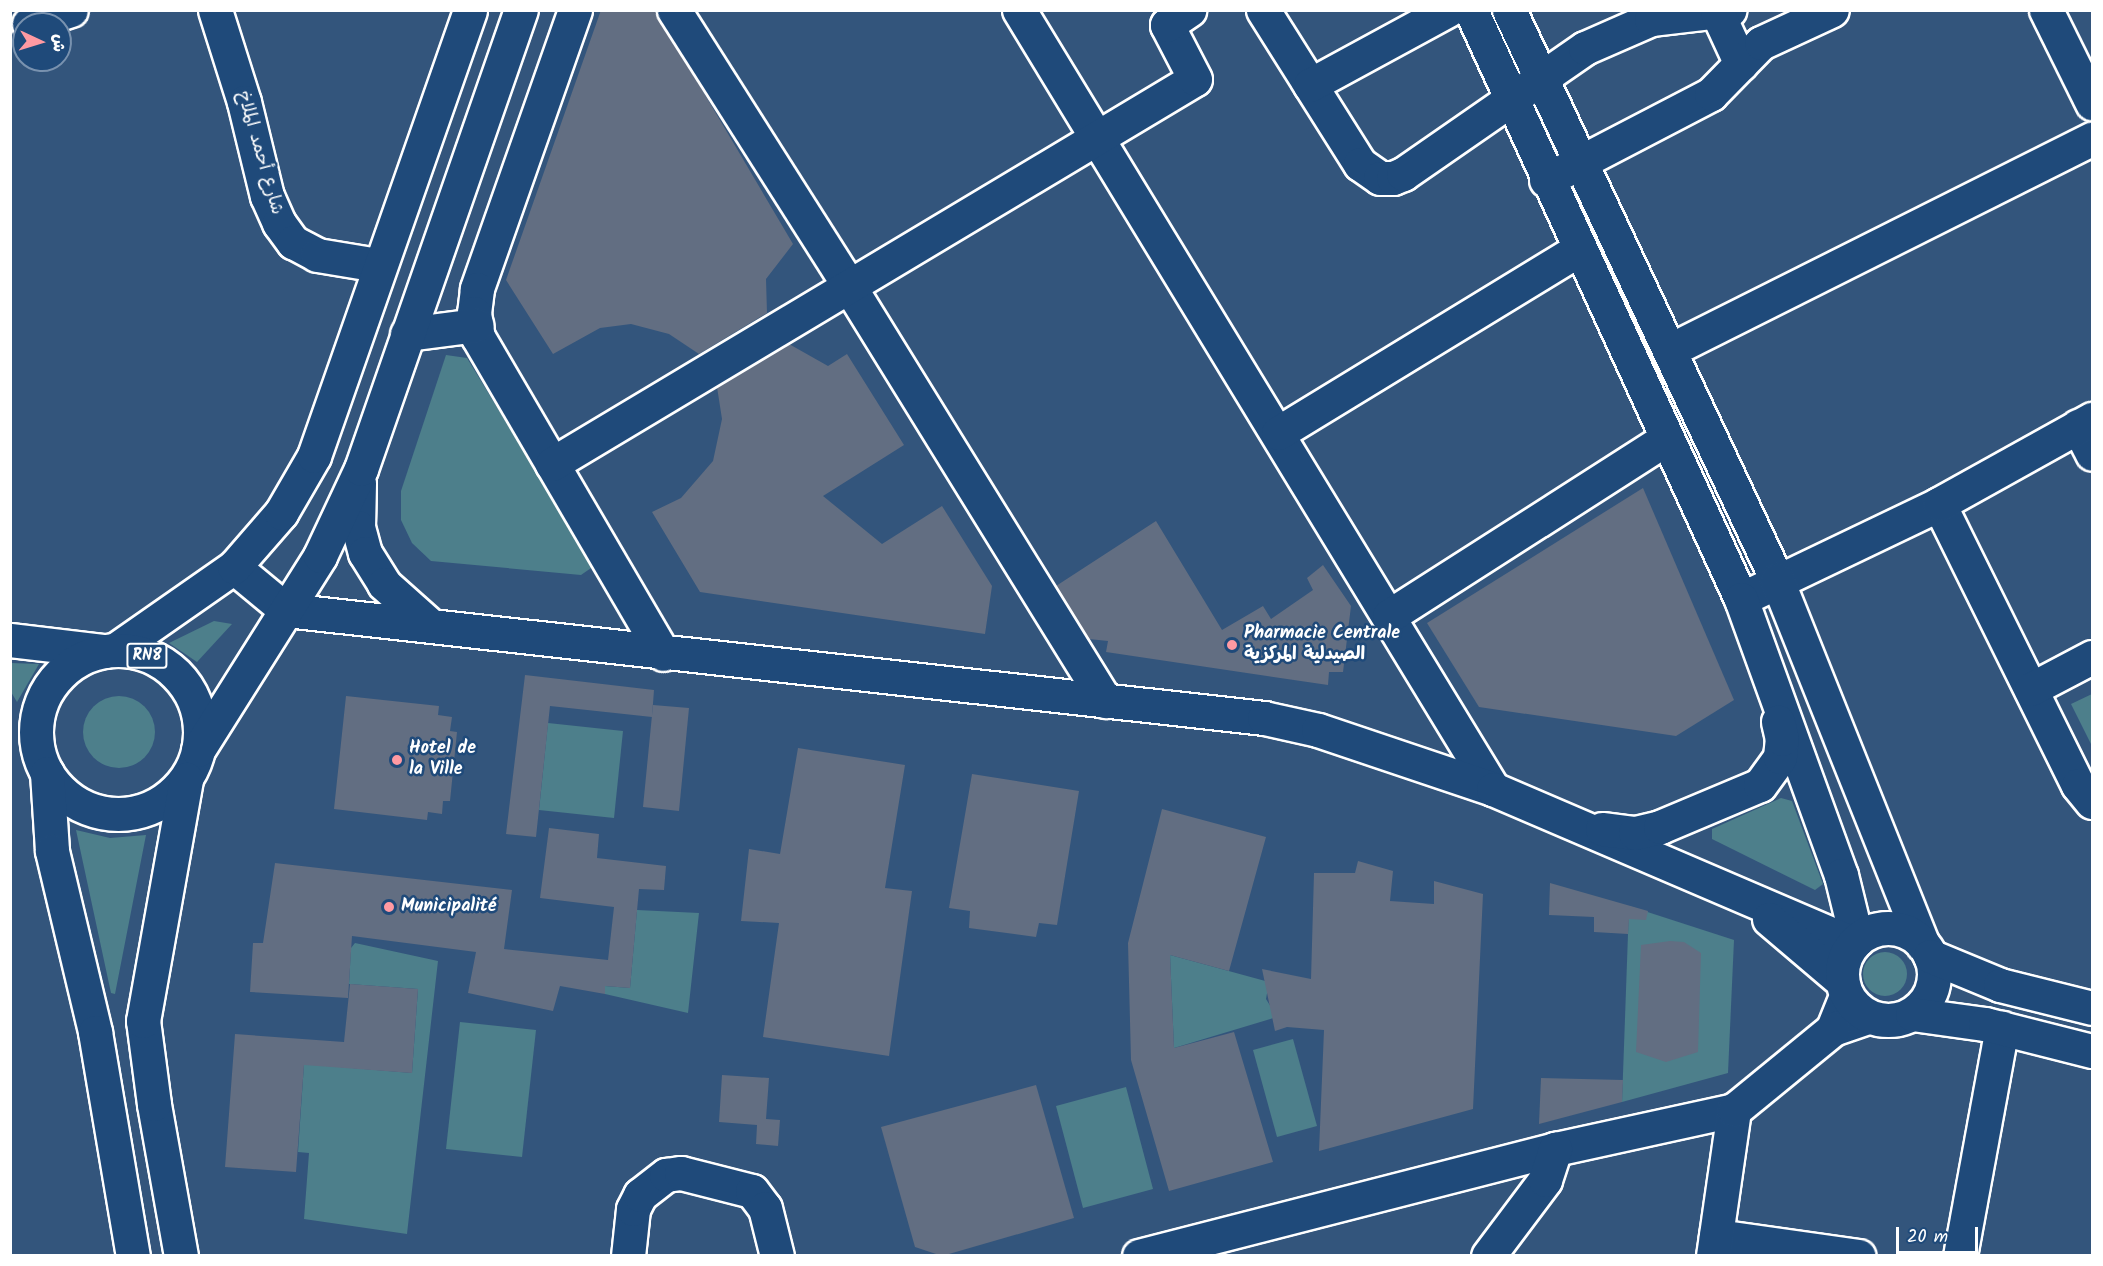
<!DOCTYPE html>
<meta charset="utf-8">
<style>
body{margin:0}
#map{position:relative;width:2103px;height:1266px;overflow:hidden;background:#33557c;font-family:Kalam,"Playpen Sans Arabic",sans-serif}
div>[style]{position:absolute}
.green>*{inset:0;background:#4d7f8b}
.round{border-radius:50%}
.building>*{inset:0;background:#626e82}
.roads{filter:drop-shadow(2px 0 #fff) drop-shadow(-2px 0 #fff) drop-shadow(0 2px #fff) drop-shadow(0 -2px #fff)}
.minor>*{height:33px;margin:-16.5px;padding:0 16.5px;transform-origin:16.5px;border-radius:16.5px;background:#1f4a7a}
.major>*{height:33px;margin:-16.5px;padding:0 16.5px;transform-origin:16.5px;border-radius:16.5px;background:#1f4a7a}
.major>.ring{margin:-16.5px;padding:0;box-sizing:content-box;background:none;border:33px solid #1f4a7a;border-radius:50%}
.dots>*{width:16px;height:16px;translate:-50% -50%;box-sizing:border-box;border:3px solid #1f4a7a;border-radius:50%}
span{translate:-50% -50%;white-space:nowrap;text-align:center;line-height:1.15;-webkit-text-stroke:5px #1f4a7a;paint-order:stroke}
.shield-label span{padding:2px 4px;background:#1f4a7a;border:2px solid;border-radius:4px;-webkit-text-stroke-width:0}
.shield-label{font-size:16px;color:#fff;font-weight:700}
.street-label{font-size:18px;color:#fff}
.poi-label{font-size:18px;color:#fff;font-weight:700}
.left{translate:0 -50%;text-align:left}
.frame{position:absolute;inset:0;border:12px solid #fff;pointer-events:none}
.north{position:absolute;left:12px;top:12px;width:60px;height:60px;box-sizing:border-box;background:#1f4a7a;border:2px solid #7992af;border-radius:50%;rotate:94deg;font-size:16px;font-weight:700;line-height:24px;text-align:center;color:#fff}
.north::after{content:'';display:block;margin:auto;width:21px;height:27px;background:#ff9aa2;clip-path:polygon(50% 0,100% 100%,50% 72%,0 100%)}
.scale{position:absolute;left:1896px;top:1227px;width:82px;height:27px;box-sizing:border-box;border:3px solid #fff;border-top:0;padding-left:8px;font-size:18px;line-height:21px;white-space:nowrap;color:#fff;-webkit-text-stroke:4px #1f4a7a;paint-order:stroke}
</style>
<div id="map">
<div class="green">
<div style="clip-path:polygon(446px 355px,467px 358px,594px 566px,581px 575px,431px 561px,412px 543px,401px 520px,401px 491px)"></div>
<div style="clip-path:polygon(214px 621px,232px 624px,197px 662px,169px 643px)"></div>
<div style="clip-path:polygon(11px 663px,39px 664px,17px 702px,11px 692px)"></div>
<div style="clip-path:polygon(2092px 694px,2092px 746px,2071px 704px)"></div>
<div class="round" style="left:83px;top:696px;width:72px;height:72px"></div>
<div style="clip-path:polygon(548px 723px,623px 731px,614px 818px,539px 810px)"></div>
<div style="clip-path:polygon(1781px 798px,1792px 801px,1823px 884px,1815px 890px,1712px 839px,1712px 829px)"></div>
<div style="clip-path:polygon(76px 830px,110px 838px,146px 835px,115px 994px,111px 993px)"></div>
<div style="clip-path:polygon(1629px 906px,1734px 940px,1728px 1073px,1622px 1102px)"></div>
<div style="clip-path:polygon(637px 910px,699px 913px,688px 1013px,605px 994px,605px 986px,630px 988px)"></div>
<div style="clip-path:polygon(355px 943px,438px 961px,407px 1234px,304px 1219px,309px 1153px,298px 1152px,304px 1064px,412px 1073px,418px 989px,349px 984px,351px 948px)"></div>
<div class="round" style="left:1863px;top:952px;width:44px;height:44px"></div>
<div style="clip-path:polygon(1170px 955px,1269px 982px,1266px 999px,1277px 1017px,1174px 1048px)"></div>
<div style="clip-path:polygon(460px 1022px,536px 1030px,522px 1157px,446px 1149px)"></div>
<div style="clip-path:polygon(1293px 1039px,1317px 1126px,1277px 1137px,1253px 1050px)"></div>
<div style="clip-path:polygon(1126px 1087px,1153px 1189px,1083px 1208px,1056px 1106px)"></div>
</div>
<div class="building">
<div style="clip-path:polygon(601px 10px,655px 10px,793px 244px,766px 279px,767px 313px,699px 354px,669px 334px,631px 324px,600px 328px,553px 354px,506px 280px)"></div>
<div style="clip-path:polygon(789px 344px,828px 366px,847px 354px,904px 445px,823px 496px,882px 544px,942px 506px,992px 586px,985px 634px,700px 592px,652px 512px,681px 498px,713px 461px,722px 419px,717px 387px)"></div>
<div style="clip-path:polygon(1643px 488px,1734px 700px,1676px 736px,1479px 707px,1427px 623px)"></div>
<div style="clip-path:polygon(1156px 521px,1222px 630px,1263px 606px,1271px 619px,1313px 590px,1307px 578px,1323px 565px,1351px 606px,1343px 672px,1329px 672px,1328px 685px,1106px 652px,1108px 641px,1089px 639px,1056px 586px)"></div>
<div style="clip-path:polygon(525px 675px,654px 690px,652px 717px,550px 706px,536px 837px,506px 834px)"></div>
<div style="clip-path:polygon(346px 696px,439px 706px,438px 715px,452px 717px,450px 731px,457px 732px,450px 801px,443px 801px,442px 814px,428px 812px,427px 820px,334px 809px)"></div>
<div style="clip-path:polygon(653px 705px,689px 708px,679px 811px,643px 807px)"></div>
<div style="clip-path:polygon(798px 748px,905px 765px,885px 888px,912px 891px,889px 1056px,763px 1037px,779px 923px,741px 921px,749px 849px,780px 854px)"></div>
<div style="clip-path:polygon(972px 774px,1079px 791px,1057px 925px,1039px 923px,1036px 937px,969px 928px,970px 911px,949px 908px)"></div>
<div style="clip-path:polygon(1162px 809px,1266px 837px,1229px 971px,1170px 955px,1174px 1048px,1234px 1032px,1273px 1162px,1169px 1191px,1131px 1060px,1128px 943px)"></div>
<div style="clip-path:polygon(549px 828px,599px 834px,597px 858px,666px 866px,664px 890px,639px 889px,630px 988px,605px 986px,605px 994px,560px 986px,553px 1011px,468px 993px,476px 952px,352px 936px,348px 998px,250px 992px,253px 943px,263px 943px,275px 863px,512px 890px,504px 949px,608px 960px,614px 907px,540px 898px)"></div>
<div style="clip-path:polygon(1358px 861px,1393px 871px,1390px 901px,1434px 904px,1434px 881px,1483px 894px,1473px 1109px,1319px 1151px,1324px 1030px,1287px 1027px,1275px 1031px,1262px 969px,1311px 979px,1314px 873px,1355px 873px)"></div>
<div style="clip-path:polygon(1550px 883px,1648px 911px,1646px 920px,1629px 919px,1628px 934px,1594px 932px,1594px 917px,1549px 915px)"></div>
<div style="clip-path:polygon(1670px 941px,1684px 942px,1701px 953px,1698px 1052px,1666px 1062px,1636px 1052px,1641px 945px)"></div>
<div style="clip-path:polygon(350px 984px,418px 989px,412px 1073px,304px 1065px,296px 1172px,225px 1167px,235px 1034px,344px 1042px)"></div>
<div style="clip-path:polygon(722px 1075px,769px 1078px,766px 1119px,780px 1120px,778px 1146px,756px 1144px,757px 1125px,719px 1122px)"></div>
<div style="clip-path:polygon(1541px 1078px,1623px 1080px,1622px 1102px,1539px 1124px)"></div>
<div style="clip-path:polygon(1036px 1085px,1074px 1218px,942px 1256px,915px 1247px,881px 1127px)"></div>
</div>
<div class="roads">
<div class="minor">
<div style="left:215px;top:10px;width:96px;rotate:72.5deg"></div>
<div style="left:244px;top:102px;width:97px;rotate:76.3deg"></div>
<div style="left:267px;top:196px;width:30px;rotate:66deg"></div>
<div style="left:279px;top:223px;width:24px;rotate:54deg"></div>
<div style="left:293px;top:242px;width:27px;rotate:28deg"></div>
<div style="left:317px;top:255px;width:62px;rotate:9.3deg"></div>
<div style="left:575px;top:10px;width:296px;rotate:109.4deg"></div>
<div style="left:477px;top:289px;width:24px;rotate:97deg"></div>
<div style="left:474px;top:313px;width:24px;rotate:81deg"></div>
<div style="left:478px;top:337px;width:367px;rotate:59.7deg"></div>
<div style="left:674px;top:10px;width:327px;rotate:57.6deg"></div>
<div style="left:849px;top:286px;width:488px;rotate:58.3deg"></div>
<div style="left:1019px;top:10px;width:912px;rotate:58.68deg"></div>
<div style="left:1263px;top:10px;width:182px;rotate:57.8deg"></div>
<div style="left:1360px;top:164px;width:24px;rotate:35deg"></div>
<div style="left:1380px;top:178px;width:13px"></div>
<div style="left:1393px;top:178px;width:11px;rotate:-22deg"></div>
<div style="left:1403px;top:174px;width:221px;rotate:-34.7deg"></div>
<div style="left:1585px;top:48px;width:72px;rotate:-23.7deg"></div>
<div style="left:1651px;top:19px;width:79px;rotate:-6.6deg"></div>
<div style="left:2046px;top:10px;width:104px;rotate:63.7deg"></div>
<div style="left:1717px;top:12px;width:57px;rotate:65.2deg"></div>
<div style="left:29px;top:24px;width:44px;rotate:-18.4deg"></div>
<div style="left:1310px;top:85px;width:157px;rotate:-28.5deg"></div>
<div style="left:1546px;top:180px;width:186px;rotate:-27.5deg"></div>
<div style="left:1711px;top:94px;width:71px;rotate:-45.6deg"></div>
<div style="left:1761px;top:43px;width:78px;rotate:-24.9deg"></div>
<div style="left:407px;top:334px;width:70px;rotate:-7.4deg"></div>
<div style="left:1670px;top:350px;width:472px;rotate:-26.6deg"></div>
<div style="left:2078px;top:426px;width:31px;rotate:63deg"></div>
<div style="left:1278px;top:433px;width:351px;rotate:-31.4deg"></div>
<div style="left:552px;top:464px;width:749px;rotate:-30.91deg"></div>
<div style="left:1195px;top:79px;width:61px;rotate:-117.4deg"></div>
<div style="left:1167px;top:25px;width:27px;rotate:-34deg"></div>
<div style="left:1939px;top:504px;width:313px;rotate:63.7deg"></div>
<div style="left:2078px;top:785px;width:22px;rotate:51deg"></div>
<div style="left:1741px;top:599px;width:220px;rotate:-25.6deg"></div>
<div style="left:1939px;top:504px;width:175px;rotate:-29.1deg"></div>
<div style="left:1389px;top:616px;width:330px;rotate:-32.6deg"></div>
<div style="left:2031px;top:689px;width:69px;rotate:-27.7deg"></div>
<div style="left:1846px;top:996px;width:35px;rotate:112deg"></div>
<div style="left:1833px;top:1029px;width:37px;rotate:-19deg"></div>
<div style="left:1716px;top:1236px;width:144px;rotate:8deg"></div>
<div style="left:628px;top:1256px;width:47px;rotate:-83.9deg"></div>
<div style="left:633px;top:1209px;width:16px;rotate:-63deg"></div>
<div style="left:640px;top:1195px;width:33px;rotate:-38deg"></div>
<div style="left:666px;top:1175px;width:15px;rotate:-8deg"></div>
<div style="left:681px;top:1173px;width:73px;rotate:14.2deg"></div>
<div style="left:752px;top:1191px;width:21px;rotate:53deg"></div>
<div style="left:765px;top:1208px;width:49px;rotate:76deg"></div>
<div style="left:1139px;top:1256px;width:430px;rotate:-14.4deg"></div>
<div style="left:1555px;top:1149px;width:183px;rotate:-12.3deg"></div>
<div style="left:1488px;top:1256px;width:95px;rotate:-53.1deg"></div>
<div style="left:1545px;top:1180px;width:33px;rotate:-72deg"></div>
<div style="left:1713px;top:1256px;width:148px;rotate:-81.8deg"></div>
<div style="left:1734px;top:1110px;width:128px;rotate:-39.3deg"></div>
<div style="left:1960px;top:1256px;width:232px;rotate:-79.6deg"></div>
</div>
<div class="major">
<div style="left:1471px;top:10px;width:648px;rotate:65.37deg"></div>
<div style="left:1741px;top:599px;width:294px;rotate:70.1deg"></div>
<div style="left:1841px;top:875px;width:67px;rotate:76.2deg"></div>
<div style="left:1509px;top:10px;width:630px;rotate:64.82deg"></div>
<div style="left:1777px;top:580px;width:393px;rotate:68.2deg"></div>
<div style="left:359px;top:483px;width:44px;rotate:91.3deg"></div>
<div style="left:358px;top:527px;width:27px;rotate:75deg"></div>
<div style="left:365px;top:553px;width:36px;rotate:58deg"></div>
<div style="left:384px;top:584px;width:62px;rotate:41.7deg"></div>
<div style="left:234px;top:567px;width:67px;rotate:39.6deg"></div>
<div style="left:286px;top:610px;width:984px;rotate:6.3deg"></div>
<div style="left:1264px;top:718px;width:55px;rotate:12.5deg"></div>
<div style="left:1318px;top:730px;width:185px;rotate:18.6deg"></div>
<div style="left:1493px;top:789px;width:392px;rotate:23.2deg"></div>
<div style="left:10px;top:640px;width:95px;rotate:6.7deg"></div>
<div style="left:115px;top:650px;width:145px;rotate:-34.9deg"></div>
<div style="left:234px;top:567px;width:72px;rotate:-49deg"></div>
<div style="left:281px;top:513px;width:66px;rotate:-59.9deg"></div>
<div style="left:314px;top:456px;width:472px;rotate:-70.7deg"></div>
<div class="ring" style="left:36px;top:650px;width:131px;height:131px"></div>
<div style="left:198px;top:750px;width:229px;rotate:-57.8deg"></div>
<div style="left:320px;top:556px;width:96px;rotate:-64.8deg"></div>
<div style="left:361px;top:469px;width:486px;rotate:-70.8deg"></div>
<div style="left:47px;top:773px;width:78px;rotate:86.3deg"></div>
<div style="left:52px;top:851px;width:186px;rotate:76.6deg"></div>
<div style="left:95px;top:1032px;width:227px;rotate:80.4deg"></div>
<div style="left:1602px;top:829px;width:33px;rotate:7deg"></div>
<div style="left:1635px;top:833px;width:26px;rotate:-13deg"></div>
<div style="left:1660px;top:827px;width:108px;rotate:-22.8deg"></div>
<div style="left:1760px;top:785px;width:34px;rotate:-54deg"></div>
<div style="left:1780px;top:757px;width:18px;rotate:-84deg"></div>
<div style="left:1782px;top:739px;width:18px;rotate:-103deg"></div>
<div style="left:1769px;top:919px;width:96px;rotate:40.3deg"></div>
<div class="ring" style="left:1842px;top:928px;width:59px;height:59px"></div>
<div style="left:1930px;top:956px;width:76px;rotate:22.5deg"></div>
<div style="left:2000px;top:985px;width:95px;rotate:14deg"></div>
<div style="left:1912px;top:1014px;width:74px;rotate:7.8deg"></div>
<div style="left:1985px;top:1024px;width:110px;rotate:14.2deg"></div>
<div style="left:181px;top:1256px;width:154px;rotate:-100.1deg"></div>
<div style="left:154px;top:1104px;width:84px;rotate:-97.5deg"></div>
<div style="left:143px;top:1021px;width:246px;rotate:-79.9deg"></div>
</div>
</div>
<div class="dots">
<div style="left:1232px;top:645px;background:#ff9aa2"></div>
<div style="left:397px;top:760px;background:#ff9aa2"></div>
<div style="left:389px;top:907px;background:#ff9aa2"></div>
</div>
<div class="shield-label">
<span style="left:147px;top:656px">RN8</span>
</div>
<div class="street-label">
<span style="left:259px;top:153px;rotate:74deg">شارع أحمد الملاخ</span>
</div>
<div class="poi-label">
<span class="left" style="left:1244px;top:645px">Pharmacie Centrale<br>الصيدلية المركزية</span>
<span class="left" style="left:409px;top:760px">Hotel de<br>la Ville</span>
<span class="left" style="left:401px;top:907px">Municipalité</span>
</div>
<div class="frame"></div>
<div class="north">ش</div>
<div class="scale">20 m</div>
</div>
